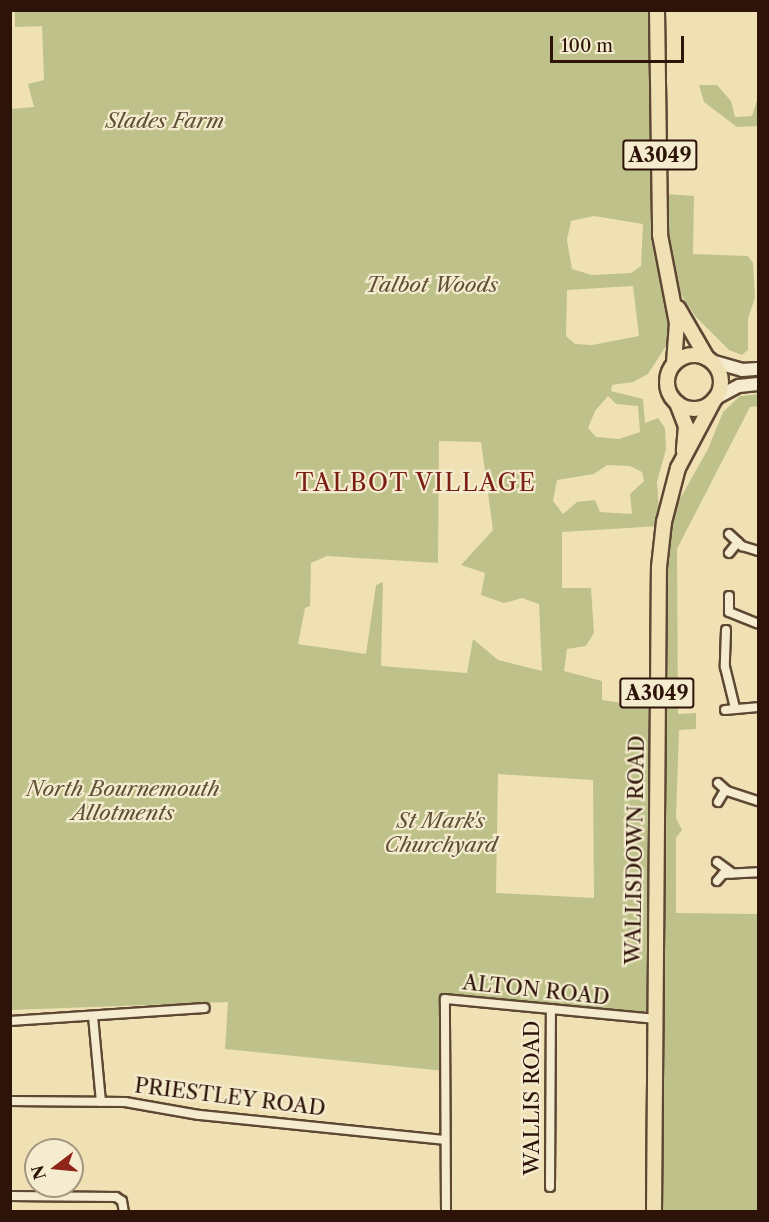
<!DOCTYPE html>
<style>
body{margin:0}
#map{position:relative;width:769px;height:1222px;overflow:hidden;background:#f0e1b5;font-family:"Libre Caslon Text",serif}
div>[style]{position:absolute}
.green>*{inset:0;background:#bec28a}
.roads{filter:drop-shadow(2px 0 #5e4733) drop-shadow(-2px 0 #5e4733) drop-shadow(0 2px #5e4733) drop-shadow(0 -2px #5e4733)}
.street>*{height:8px;margin:-4px;padding:0 4px;transform-origin:4px;border-radius:4px;background:#f5eccf}
.secondary>*{height:12px;margin:-6px;padding:0 6px;transform-origin:6px;border-radius:6px;background:#f5eccf}
.primary>*{height:14px;margin:-7px;padding:0 7px;transform-origin:7px;border-radius:7px;background:#f0e1b5}
.primary>.ring{margin:-7px;padding:0;box-sizing:content-box;background:none;border:14px solid #f0e1b5;border-radius:50%}
span{translate:-50% -50%;white-space:nowrap;text-align:center;line-height:1.15;-webkit-text-stroke:4.5px #f5eccf;paint-order:stroke}
.shield-label span{padding:2px 4px;background:#f5eccf;border:2px solid;border-radius:4px;-webkit-text-stroke-width:0}
.shield-label{font-size:20px;color:#2e1408;font-weight:700}
.park-label{font-size:21px;color:#605136;font-style:italic}
.street-label{font-size:21px;color:#2e1408}
.quarter-label{font-size:24px;color:#7a1f14;letter-spacing:1.5px}
.frame{position:absolute;inset:0;border:12px solid #2e1408;pointer-events:none}
.north{position:absolute;left:24px;top:1138px;width:60px;height:60px;box-sizing:border-box;background:#f5eccf;border:2px solid #a5967f;border-radius:50%;rotate:254deg;font-size:16px;font-weight:700;line-height:24px;text-align:center;color:#2e1408}
.north::after{content:'';display:block;margin:auto;width:21px;height:27px;background:#8f2418;clip-path:polygon(50% 0,100% 100%,50% 72%,0 100%)}
.scale{position:absolute;left:550px;top:36px;width:134px;height:27px;box-sizing:border-box;border:3px solid #2e1408;border-top:0;padding-left:8px;font-size:18px;line-height:21px;white-space:nowrap;color:#2e1408;-webkit-text-stroke:4px #f5eccf;paint-order:stroke}
</style>
<div id="map">
<div class="green">
<div style="clip-path:polygon(evenodd,15px 11px,652px 11px,652px 236px,670px 329px,668px 343px,648px 374px,633px 382px,612px 385px,611px 391px,643px 399px,645px 423px,658px 418px,665px 428px,666px 449px,657px 482px,660px 526px,562px 532px,562px 588px,591px 588px,594px 633px,586px 646px,567px 649px,564px 671px,602px 681px,602px 700px,657px 708px,655px 1019px,446px 999px,445px 1071px,225px 1049px,228px 1002px,11px 1010px,10px 109px,34px 107px,28px 84px,44px 80px,42px 26px,15px 27px,15px 11px,594px 216px,643px 224px,641px 266px,631px 273px,592px 275px,572px 269px,567px 240px,571px 221px,594px 216px,15px 11px,633px 286px,639px 336px,592px 345px,575px 344px,566px 336px,567px 290px,633px 286px,15px 11px,608px 396px,616px 404px,638px 406px,640px 432px,619px 439px,596px 437px,588px 428px,595px 411px,608px 396px,15px 11px,439px 441px,481px 442px,493px 530px,461px 565px,485px 573px,481px 595px,504px 603px,522px 598px,539px 604px,542px 671px,498px 660px,473px 639px,467px 673px,381px 666px,383px 582px,376px 585px,366px 654px,298px 644px,305px 608px,310px 606px,311px 563px,327px 556px,438px 563px,439px 441px,15px 11px,607px 465px,630px 466px,642px 472px,644px 481px,630px 494px,632px 514px,600px 512px,595px 500px,577px 502px,563px 514px,553px 501px,557px 480px,594px 474px,607px 465px,15px 11px,498px 774px,593px 780px,594px 898px,496px 893px,498px 774px)"></div>
<div style="clip-path:polygon(699px 85px,717px 85px,731px 101px,735px 117px,752px 116px,758px 97px,758px 126px,737px 127px,704px 102px)"></div>
<div style="clip-path:polygon(665px 194px,694px 196px,693px 254px,748px 256px,753px 263px,755px 297px,748px 319px,748px 350px,742px 355px,729px 350px,696px 317px,680px 293px,665px 235px)"></div>
<div style="clip-path:polygon(758px 394px,758px 406px,750px 407px,677px 549px,678px 714px,696px 713px,696px 729px,679px 730px,676px 818px,682px 830px,676px 838px,676px 913px,758px 914px,758px 1211px,661px 1211px,662px 569px,672px 513px,708px 449px,723px 412px,740px 396px)"></div>
</div>
<div class="roads">
<div class="street">
<div style="left:729px;top:534px;width:18px;rotate:43deg"></div>
<div style="left:742px;top:546px;width:17px;rotate:17deg"></div>
<div style="left:729px;top:553px;width:14px;rotate:-51deg"></div>
<div style="left:729px;top:596px;width:16px;rotate:90deg"></div>
<div style="left:729px;top:612px;width:31px;rotate:22deg"></div>
<div style="left:726px;top:630px;width:37px;rotate:92deg"></div>
<div style="left:725px;top:667px;width:42px;rotate:76.3deg"></div>
<div style="left:725px;top:710px;width:33px;rotate:-5deg"></div>
<div style="left:718px;top:783px;width:12px;rotate:42deg"></div>
<div style="left:727px;top:791px;width:33px;rotate:18deg"></div>
<div style="left:718px;top:802px;width:14px;rotate:-60deg"></div>
<div style="left:717px;top:862px;width:19px;rotate:36deg"></div>
<div style="left:717px;top:881px;width:9px;rotate:-49deg"></div>
<div style="left:723px;top:874px;width:35px;rotate:-3deg"></div>
<div style="left:93px;top:1016px;width:86px;rotate:84.7deg"></div>
<div style="left:10px;top:1021px;width:195px;rotate:-3.8deg"></div>
<div style="left:10px;top:1101px;width:115px;rotate:0.5deg"></div>
<div style="left:125px;top:1102px;width:75px;rotate:10deg"></div>
<div style="left:199px;top:1115px;width:247px;rotate:5.8deg"></div>
<div style="left:550px;top:1187px;width:178px;rotate:-89.7deg"></div>
<div style="left:10px;top:1196px;width:106px;rotate:0.5deg"></div>
<div style="left:116px;top:1197px;width:7px;rotate:34deg"></div>
<div style="left:122px;top:1201px;width:11px;rotate:80deg"></div>
<div style="left:446px;top:1212px;width:213px;rotate:-90.3deg"></div>
<div style="left:445px;top:999px;width:211px;rotate:5.4deg"></div>
</div>
<div class="secondary">
<div style="left:711px;top:361px;width:32px;rotate:16deg"></div>
<div style="left:742px;top:370px;width:16px;rotate:-4deg"></div>
<div style="left:716px;top:398px;width:26px;rotate:-28deg"></div>
<div style="left:739px;top:386px;width:19px;rotate:-6deg"></div>
</div>
<div class="primary">
<div style="left:657px;top:10px;width:225px;rotate:89.2deg"></div>
<div style="left:660px;top:235px;width:90px;rotate:79.1deg"></div>
<div style="left:677px;top:323px;width:40px;rotate:94.3deg"></div>
<div style="left:678px;top:308px;width:58px;rotate:59.9deg"></div>
<div class="ring" style="left:667px;top:355px;width:40px;height:40px"></div>
<div style="left:677px;top:403px;width:25px;rotate:69deg"></div>
<div style="left:686px;top:426px;width:25px;rotate:95deg"></div>
<div style="left:654px;top:1212px;width:645px;rotate:-89.56deg"></div>
<div style="left:659px;top:567px;width:45px;rotate:-83.7deg"></div>
<div style="left:664px;top:522px;width:56px;rotate:-75.5deg"></div>
<div style="left:678px;top:468px;width:77px;rotate:-62.1deg"></div>
</div>
</div>
<div class="shield-label">
<span style="left:660px;top:155px">A3049</span>
<span style="left:657px;top:693px">A3049</span>
</div>
<div class="park-label">
<span style="left:165px;top:121px">Slades Farm</span>
<span style="left:432px;top:285px">Talbot Woods</span>
<span style="left:123px;top:801px">North Bournemouth<br>Allotments</span>
<span style="left:441px;top:833px">St Mark's<br>Churchyard</span>
</div>
<div class="street-label">
<span style="left:635px;top:850px;rotate:-89deg">WALLISDOWN ROAD</span>
<span style="left:536px;top:990px;rotate:6deg">ALTON ROAD</span>
<span style="left:230px;top:1097px;rotate:7deg">PRIESTLEY ROAD</span>
<span style="left:532px;top:1098px;rotate:-90deg">WALLIS ROAD</span>
</div>
<div class="quarter-label">
<span style="left:416px;top:483px">TALBOT VILLAGE</span>
</div>
<div class="frame"></div>
<div class="north">N</div>
<div class="scale">100 m</div>
</div>
